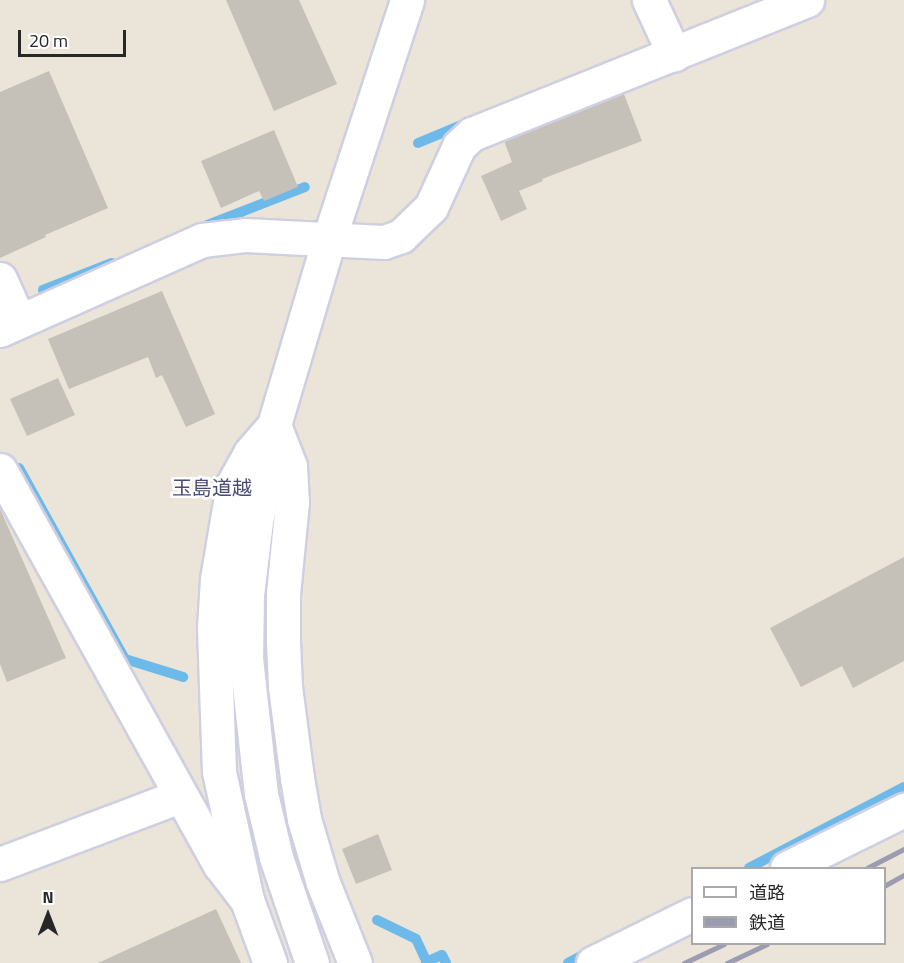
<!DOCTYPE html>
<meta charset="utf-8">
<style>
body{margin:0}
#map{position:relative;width:904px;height:963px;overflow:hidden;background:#eae4d9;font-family:"Titillium Web","Noto Sans JP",sans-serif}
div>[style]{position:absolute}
.stream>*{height:10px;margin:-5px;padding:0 5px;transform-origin:5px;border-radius:5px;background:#6db9ea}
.building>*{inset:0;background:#c5c1b9}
.roads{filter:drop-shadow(2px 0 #cecfe0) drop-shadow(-2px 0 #cecfe0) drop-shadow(0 2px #cecfe0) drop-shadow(0 -2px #cecfe0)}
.minor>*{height:33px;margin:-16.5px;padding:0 16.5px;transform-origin:16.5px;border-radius:16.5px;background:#fff}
.tertiary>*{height:33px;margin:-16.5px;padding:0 16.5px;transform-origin:16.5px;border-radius:16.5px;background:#fff}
.rail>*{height:4.5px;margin:-2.25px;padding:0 2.25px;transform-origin:2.25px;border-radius:2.25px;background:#9c9cb1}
span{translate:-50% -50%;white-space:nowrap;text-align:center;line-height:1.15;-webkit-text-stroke:5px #fff;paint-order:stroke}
.quarter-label{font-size:20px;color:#4a4c76}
.legend{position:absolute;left:691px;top:867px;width:195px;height:78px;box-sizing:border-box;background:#fff;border:2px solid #a9a9a9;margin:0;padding:8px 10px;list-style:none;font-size:18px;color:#272727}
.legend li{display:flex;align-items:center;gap:12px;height:30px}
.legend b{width:30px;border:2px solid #a9a9a9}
.north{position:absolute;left:18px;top:885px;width:60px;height:60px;-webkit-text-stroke:4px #fff;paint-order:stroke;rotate:0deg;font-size:16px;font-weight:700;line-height:24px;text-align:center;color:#272727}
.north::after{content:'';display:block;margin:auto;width:21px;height:27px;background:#272727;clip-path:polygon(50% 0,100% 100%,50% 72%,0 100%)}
.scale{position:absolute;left:18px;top:30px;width:108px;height:27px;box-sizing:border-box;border:3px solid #272727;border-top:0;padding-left:8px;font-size:18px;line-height:21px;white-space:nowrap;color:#272727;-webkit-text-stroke:4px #fff;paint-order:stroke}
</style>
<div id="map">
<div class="stream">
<div style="left:418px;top:143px;width:52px;rotate:-22.6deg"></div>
<div style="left:205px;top:226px;width:107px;rotate:-21.3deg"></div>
<div style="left:43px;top:290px;width:74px;rotate:-21.4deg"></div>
<div style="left:19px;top:468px;width:218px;rotate:61deg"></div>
<div style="left:125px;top:659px;width:61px;rotate:17.2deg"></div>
<div style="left:749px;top:868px;width:175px;rotate:-27.6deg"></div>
<div style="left:377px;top:920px;width:43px;rotate:26deg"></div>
<div style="left:416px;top:939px;width:26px;rotate:65deg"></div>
<div style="left:426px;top:962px;width:17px;rotate:-24deg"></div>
<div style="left:442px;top:955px;width:9px;rotate:63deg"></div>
<div style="left:568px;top:963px;width:24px;rotate:-28deg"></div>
</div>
<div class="building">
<div style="clip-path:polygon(226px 0,299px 0,337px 84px,274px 111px)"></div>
<div style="clip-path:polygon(49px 71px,108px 208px,45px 235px,46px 237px,0 258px,0 92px)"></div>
<div style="clip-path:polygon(624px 94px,642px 141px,542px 179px,543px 181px,519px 191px,527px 209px,501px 221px,481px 176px,512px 162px,504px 141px)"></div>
<div style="clip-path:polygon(274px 130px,298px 187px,264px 201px,259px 191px,221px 208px,201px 161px)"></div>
<div style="clip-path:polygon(162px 291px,215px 414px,186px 427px,162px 375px,156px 378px,148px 357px,69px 389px,48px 339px)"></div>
<div style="clip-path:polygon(58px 378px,75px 415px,27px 436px,10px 399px)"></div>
<div style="clip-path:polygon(0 509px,66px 658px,7px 682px,0 664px)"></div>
<div style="clip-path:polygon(904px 557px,904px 661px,853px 688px,842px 666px,801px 687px,770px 628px)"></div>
<div style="clip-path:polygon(378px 834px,392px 870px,356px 884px,342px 849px)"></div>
<div style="clip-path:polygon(216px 909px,241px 963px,98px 963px)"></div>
</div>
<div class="roads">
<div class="minor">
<div style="left:649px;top:0;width:60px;rotate:65.2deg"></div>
<div style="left:0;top:279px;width:46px;rotate:65.7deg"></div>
<div style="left:0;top:330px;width:221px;rotate:-24deg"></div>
<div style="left:202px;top:240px;width:43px;rotate:-6.6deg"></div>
<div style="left:245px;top:235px;width:139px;rotate:2.9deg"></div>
<div style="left:384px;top:242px;width:18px;rotate:-19deg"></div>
<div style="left:401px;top:236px;width:42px;rotate:-44deg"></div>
<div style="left:431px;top:207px;width:67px;rotate:-65.3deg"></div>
<div style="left:459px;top:146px;width:18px;rotate:-43deg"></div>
<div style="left:472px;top:134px;width:361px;rotate:-21.8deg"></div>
<div style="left:0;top:470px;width:452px;rotate:60.9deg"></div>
<div style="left:220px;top:865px;width:44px;rotate:52.4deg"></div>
<div style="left:247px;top:900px;width:67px;rotate:69.9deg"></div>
<div style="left:0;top:864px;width:192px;rotate:-20.7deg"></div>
<div style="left:787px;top:868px;width:131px;rotate:-26.4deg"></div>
<div style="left:247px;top:900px;width:131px;rotate:-102.3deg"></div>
<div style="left:219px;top:772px;width:145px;rotate:-92deg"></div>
<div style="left:214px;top:627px;width:48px;rotate:-86.4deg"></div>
<div style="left:217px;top:579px;width:96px;rotate:-80.4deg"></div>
<div style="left:233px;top:484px;width:35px;rotate:-61deg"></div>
<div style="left:250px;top:453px;width:37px;rotate:-49deg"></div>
<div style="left:274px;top:425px;width:44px;rotate:68.7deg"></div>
<div style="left:290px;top:466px;width:36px;rotate:87deg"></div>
<div style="left:292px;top:502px;width:91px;rotate:95.6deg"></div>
<div style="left:283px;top:593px;width:48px;rotate:90deg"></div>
<div style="left:283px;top:641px;width:46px;rotate:87.5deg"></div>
<div style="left:285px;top:687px;width:92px;rotate:82.5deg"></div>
<div style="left:297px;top:778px;width:42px;rotate:80.3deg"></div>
<div style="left:304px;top:819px;width:67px;rotate:73.5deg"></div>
<div style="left:323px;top:883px;width:86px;rotate:68.2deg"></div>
<div style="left:593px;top:963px;width:110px;rotate:-26.3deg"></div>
</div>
<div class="tertiary">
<div style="left:312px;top:963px;width:112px;rotate:-108.8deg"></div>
<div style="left:276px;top:857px;width:65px;rotate:-103.4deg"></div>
<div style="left:261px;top:794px;width:136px;rotate:-96.3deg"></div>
<div style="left:246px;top:659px;width:64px;rotate:-89.1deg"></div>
<div style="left:247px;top:595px;width:75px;rotate:-83.1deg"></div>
<div style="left:256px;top:521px;width:98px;rotate:-79.4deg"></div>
<div style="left:274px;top:425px;width:194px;rotate:-73.5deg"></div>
<div style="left:329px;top:239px;width:251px;rotate:-71.9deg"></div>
</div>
</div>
<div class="rail">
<div style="left:867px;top:868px;width:42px;rotate:-27.2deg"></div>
<div style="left:884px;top:886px;width:23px;rotate:-29deg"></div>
<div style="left:684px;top:963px;width:44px;rotate:-25.4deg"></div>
<div style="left:727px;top:963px;width:44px;rotate:-25.4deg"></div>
</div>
<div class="quarter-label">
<span style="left:212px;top:487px">玉島道越</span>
</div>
<ul class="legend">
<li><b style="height:8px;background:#fff"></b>道路</li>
<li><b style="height:8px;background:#9c9cb1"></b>鉄道</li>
</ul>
<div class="north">N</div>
<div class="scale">20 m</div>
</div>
